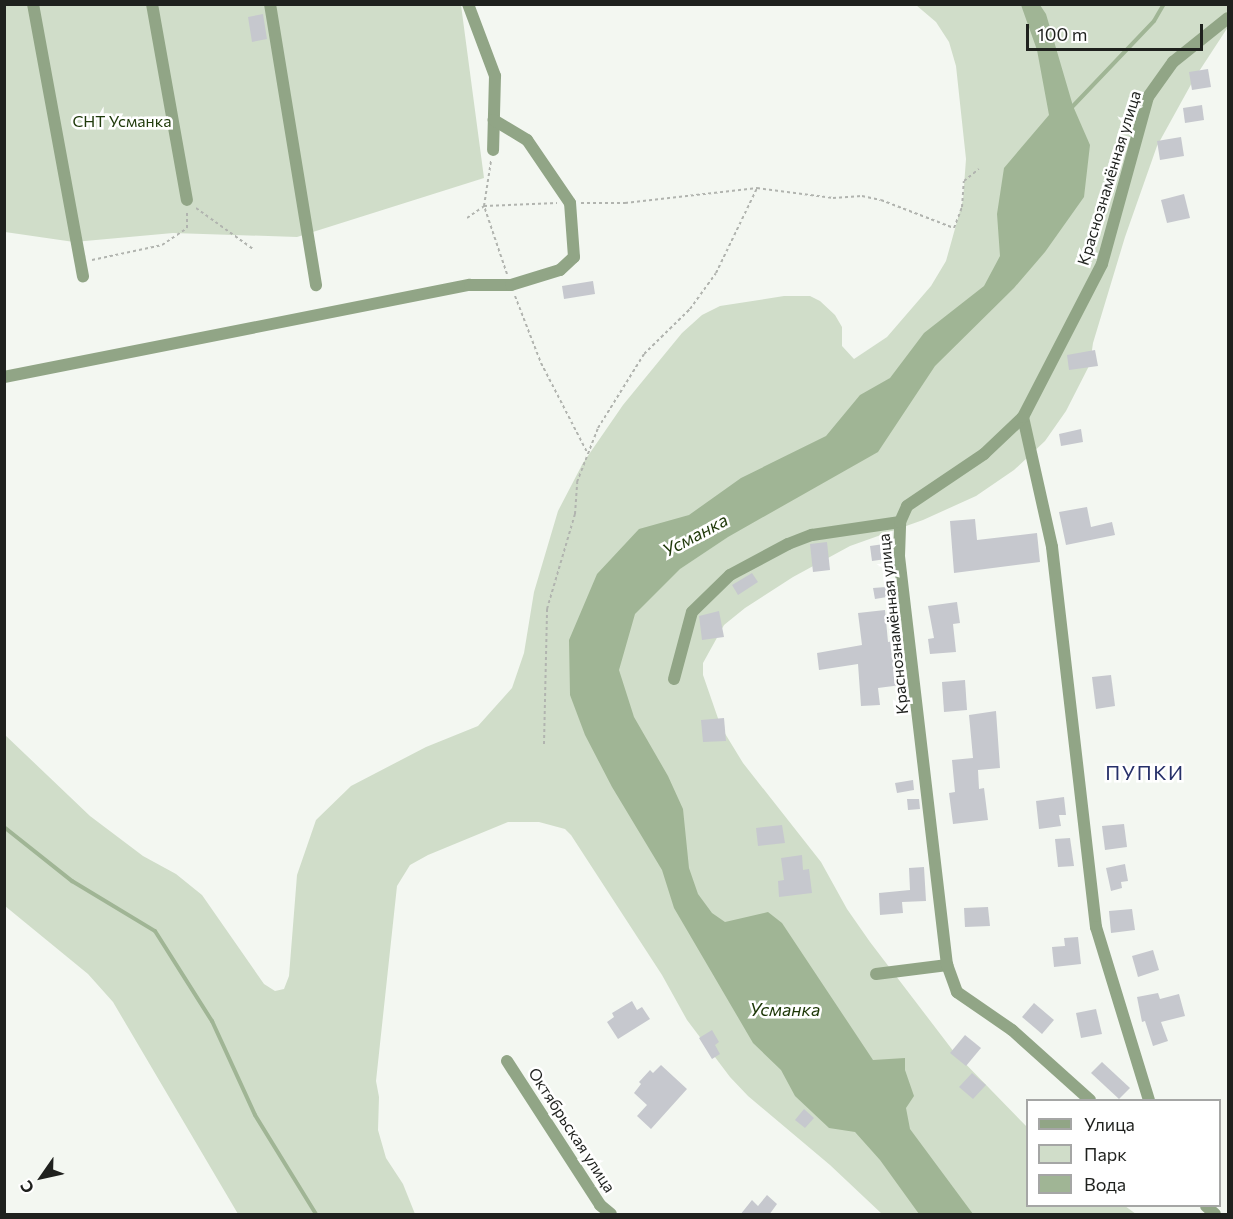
<!DOCTYPE html>
<meta charset="utf-8">
<style>
body{margin:0}
#map{position:relative;width:1233px;height:1219px;overflow:hidden;background:#f3f7f1;font-family:Commissioner,sans-serif}
div>[style]{position:absolute}
.green>*{inset:0;background:#d0ddc9}
.water>*{inset:0;background:#a0b595}
.stream>*{height:4px;margin:-2px;padding:0 2px;transform-origin:2px;border-radius:2px;background:#a0b595}
.building>*{inset:0;background:#c6c8ce}
.path>*{height:2px;margin-top:-1px;transform-origin:0;background:repeating-linear-gradient(90deg,#b1b4af 0 3px,transparent 0 6px)}
.street>*{height:12px;margin:-6px;padding:0 6px;transform-origin:6px;border-radius:6px;background:#91a586}
span{translate:-50% -50%;white-space:nowrap;text-align:center;line-height:1.15;-webkit-text-stroke:5px #fff;paint-order:stroke}
.park-label{font-size:16px;color:#203b0c}
.street-label{font-size:16px;color:#1f211e}
.water-label{font-size:18px;color:#1d3707;font-style:italic}
.quarter-label{font-size:20px;color:#263069;letter-spacing:1.5px}
.frame{position:absolute;inset:0;border:6px solid #1f211e;pointer-events:none}
.legend{position:absolute;left:1026px;top:1099px;width:195px;height:108px;box-sizing:border-box;background:#fff;border:2px solid #a5a6a5;margin:0;padding:8px 10px;list-style:none;font-size:18px;color:#1f211e}
.legend li{display:flex;align-items:center;gap:12px;height:30px}
.legend b{width:30px;border:2px solid #a5a6a5}
.north{position:absolute;left:12px;top:1147px;width:60px;height:60px;-webkit-text-stroke:4px #fff;paint-order:stroke;rotate:236deg;font-size:16px;font-weight:700;line-height:24px;text-align:center;color:#1f211e}
.north::after{content:'';display:block;margin:auto;width:21px;height:27px;background:#1f211e;clip-path:polygon(50% 0,100% 100%,50% 72%,0 100%)}
.scale{position:absolute;left:1026px;top:24px;width:177px;height:27px;box-sizing:border-box;border:3px solid #1f211e;border-top:0;padding-left:8px;font-size:18px;line-height:21px;white-space:nowrap;color:#1f211e;-webkit-text-stroke:4px #fff;paint-order:stroke}
</style>
<div id="map">
<div class="green">
<div style="clip-path:polygon(5px 5px,461px 5px,484px 178px,297px 237px,173px 233px,74px 242px,5px 232px)"></div>
<div style="clip-path:polygon(916px 5px,1228px 5px,1228px 27px,1194px 79px,1157px 146px,1125px 237px,1093px 343px,1090px 364px,1066px 411px,1045px 441px,1014px 470px,976px 496px,923px 520px,850px 546px,793px 577px,745px 608px,724px 625px,703px 663px,703px 675px,721px 727px,743px 763px,821px 862px,847px 909px,870px 942px,954px 1052px,1027px 1127px,1028px 1206px,1125px 1206px,1136px 1214px,882px 1214px,830px 1165px,748px 1096px,730px 1077px,687px 1020px,662px 975px,571px 835px,565px 829px,539px 822px,508px 822px,428px 855px,410px 865px,397px 886px,376px 1081px,379px 1097px,378px 1130px,386px 1158px,403px 1184px,415px 1214px,238px 1214px,113px 1002px,88px 974px,5px 906px,4px 734px,90px 816px,143px 856px,176px 874px,202px 895px,264px 984px,275px 991px,284px 989px,289px 976px,297px 875px,316px 820px,351px 786px,426px 747px,478px 726px,512px 688px,524px 653px,534px 592px,558px 511px,583px 463px,623px 405px,682px 333px,702px 315px,720px 306px,784px 296px,810px 296px,820px 301px,835px 315px,842px 327px,842px 346px,854px 359px,887px 337px,931px 286px,946px 261px,963px 200px,966px 159px,956px 66px,949px 42px,936px 22px)"></div>
</div>
<div class="water">
<div style="clip-path:polygon(1021px 5px,1040px 5px,1046px 14px,1073px 106px,1090px 145px,1084px 197px,1045px 252px,1014px 288px,935px 366px,878px 452px,728px 537px,680px 569px,635px 614px,619px 670px,634px 717px,668px 776px,683px 809px,689px 868px,698px 894px,712px 913px,725px 922px,768px 912px,782px 923px,873px 1060px,905px 1058px,905px 1070px,914px 1096px,906px 1108px,910px 1129px,973px 1214px,919px 1214px,880px 1160px,855px 1132px,829px 1128px,795px 1096px,781px 1070px,753px 1043px,674px 908px,662px 870px,612px 787px,585px 735px,570px 695px,569px 640px,597px 574px,639px 529px,689px 515px,741px 478px,826px 436px,860px 395px,890px 378px,924px 333px,984px 286px,1000px 256px,997px 214px,1004px 168px,1049px 115px,1037px 50px)"></div>
</div>
<div class="stream">
<div style="left:1073px;top:106px;width:117px;rotate:-46.4deg"></div>
<div style="left:1154px;top:21px;width:20px;rotate:-60deg"></div>
<div style="left:4px;top:827px;width:87px;rotate:38.5deg"></div>
<div style="left:72px;top:881px;width:97px;rotate:31.1deg"></div>
<div style="left:155px;top:931px;width:107px;rotate:57.7deg"></div>
<div style="left:212px;top:1021px;width:103px;rotate:65.4deg"></div>
<div style="left:255px;top:1115px;width:116px;rotate:58.4deg"></div>
</div>
<div class="building">
<div style="clip-path:polygon(263px 14px,267px 39px,252px 42px,248px 17px)"></div>
<div style="clip-path:polygon(1208px 69px,1211px 87px,1192px 90px,1189px 72px)"></div>
<div style="clip-path:polygon(1202px 105px,1204px 120px,1185px 123px,1183px 108px)"></div>
<div style="clip-path:polygon(1181px 137px,1184px 156px,1160px 160px,1157px 141px)"></div>
<div style="clip-path:polygon(1184px 194px,1190px 218px,1167px 223px,1161px 200px)"></div>
<div style="clip-path:polygon(593px 281px,595px 294px,564px 299px,562px 286px)"></div>
<div style="clip-path:polygon(1095px 350px,1098px 366px,1069px 370px,1067px 355px)"></div>
<div style="clip-path:polygon(1081px 429px,1083px 442px,1061px 446px,1059px 434px)"></div>
<div style="clip-path:polygon(1087px 507px,1091px 527px,1112px 522px,1115px 535px,1066px 545px,1059px 512px)"></div>
<div style="clip-path:polygon(975px 519px,977px 540px,1037px 533px,1040px 562px,954px 573px,950px 521px)"></div>
<div style="clip-path:polygon(827px 542px,830px 570px,813px 572px,810px 544px)"></div>
<div style="clip-path:polygon(884px 544px,886px 559px,872px 561px,870px 546px)"></div>
<div style="clip-path:polygon(752px 573px,758px 582px,738px 595px,732px 585px)"></div>
<div style="clip-path:polygon(886px 587px,887px 597px,875px 599px,873px 588px)"></div>
<div style="clip-path:polygon(957px 602px,960px 623px,953px 624px,956px 652px,930px 654px,928px 639px,934px 638px,928px 606px)"></div>
<div style="clip-path:polygon(885px 610px,888px 642px,895px 641px,901px 685px,878px 688px,880px 705px,861px 706px,858px 664px,819px 670px,817px 653px,862px 645px,858px 613px)"></div>
<div style="clip-path:polygon(719px 611px,724px 637px,702px 640px,699px 616px)"></div>
<div style="clip-path:polygon(1111px 675px,1115px 706px,1096px 709px,1092px 677px)"></div>
<div style="clip-path:polygon(965px 680px,967px 710px,944px 712px,942px 682px)"></div>
<div style="clip-path:polygon(996px 711px,1000px 768px,978px 770px,979px 789px,984px 788px,988px 820px,953px 824px,949px 793px,955px 792px,952px 760px,973px 758px,969px 715px)"></div>
<div style="clip-path:polygon(724px 718px,726px 741px,703px 742px,701px 720px)"></div>
<div style="clip-path:polygon(913px 780px,914px 790px,897px 793px,895px 783px)"></div>
<div style="clip-path:polygon(1064px 797px,1066px 815px,1059px 815px,1061px 826px,1039px 829px,1036px 801px)"></div>
<div style="clip-path:polygon(907px 799px,919px 799px,920px 809px,908px 810px)"></div>
<div style="clip-path:polygon(1124px 824px,1127px 847px,1105px 850px,1102px 826px)"></div>
<div style="clip-path:polygon(782px 825px,785px 843px,758px 846px,756px 828px)"></div>
<div style="clip-path:polygon(1070px 838px,1074px 866px,1058px 867px,1055px 839px)"></div>
<div style="clip-path:polygon(802px 855px,803px 870px,809px 869px,812px 893px,779px 897px,778px 881px,784px 880px,781px 858px)"></div>
<div style="clip-path:polygon(1125px 864px,1128px 881px,1121px 882px,1122px 888px,1111px 891px,1106px 868px)"></div>
<div style="clip-path:polygon(924px 867px,926px 901px,902px 902px,903px 913px,880px 915px,879px 893px,910px 890px,909px 868px)"></div>
<div style="clip-path:polygon(988px 907px,990px 926px,965px 927px,964px 908px)"></div>
<div style="clip-path:polygon(1132px 909px,1135px 930px,1111px 933px,1109px 911px)"></div>
<div style="clip-path:polygon(1078px 937px,1081px 964px,1054px 967px,1052px 947px,1065px 946px,1064px 938px)"></div>
<div style="clip-path:polygon(1153px 950px,1159px 970px,1138px 977px,1132px 956px)"></div>
<div style="clip-path:polygon(1158px 993px,1160px 999px,1179px 994px,1185px 1016px,1161px 1022px,1168px 1041px,1153px 1046px,1145px 1021px,1142px 1022px,1137px 997px)"></div>
<div style="clip-path:polygon(632px 1001px,637px 1010px,642px 1007px,650px 1019px,618px 1039px,607px 1022px,614px 1017px,612px 1013px)"></div>
<div style="clip-path:polygon(1034px 1003px,1054px 1020px,1042px 1034px,1022px 1017px)"></div>
<div style="clip-path:polygon(1096px 1009px,1102px 1034px,1081px 1038px,1076px 1013px)"></div>
<div style="clip-path:polygon(712px 1030px,719px 1042px,715px 1045px,720px 1054px,712px 1059px,699px 1038px)"></div>
<div style="clip-path:polygon(965px 1035px,981px 1048px,966px 1066px,950px 1053px)"></div>
<div style="clip-path:polygon(1102px 1062px,1130px 1088px,1119px 1099px,1091px 1073px)"></div>
<div style="clip-path:polygon(661px 1065px,687px 1089px,651px 1129px,637px 1116px,647px 1105px,634px 1093px,641px 1084px,639px 1082px,650px 1070px,653px 1073px)"></div>
<div style="clip-path:polygon(972px 1073px,986px 1085px,973px 1099px,959px 1087px)"></div>
<div style="clip-path:polygon(804px 1109px,814px 1118px,805px 1128px,795px 1120px)"></div>
<div style="clip-path:polygon(767px 1195px,777px 1204px,769px 1215px,740px 1215px,752px 1200px,758px 1206px)"></div>
</div>
<div class="path">
<div style="left:581px;top:203px;width:44px"></div>
<div style="left:625px;top:203px;width:133px;rotate:-6.5deg"></div>
<div style="left:757px;top:188px;width:77px;rotate:7.5deg"></div>
<div style="left:833px;top:198px;width:29px;rotate:-4deg"></div>
<div style="left:862px;top:196px;width:19px;rotate:12deg"></div>
<div style="left:881px;top:200px;width:78px;rotate:21deg"></div>
<div style="left:954px;top:228px;width:22px;rotate:-69deg"></div>
<div style="left:962px;top:207px;width:26px;rotate:-86deg"></div>
<div style="left:964px;top:181px;width:19px;rotate:-39deg"></div>
<div style="left:196px;top:208px;width:70px;rotate:35.7deg"></div>
<div style="left:467px;top:218px;width:21px;rotate:-35deg"></div>
<div style="left:484px;top:206px;width:46px;rotate:-81.2deg"></div>
<div style="left:92px;top:260px;width:72px;rotate:-12.1deg"></div>
<div style="left:162px;top:245px;width:30px;rotate:-34deg"></div>
<div style="left:187px;top:228px;width:16px;rotate:-90deg"></div>
<div style="left:507px;top:274px;width:72px;rotate:-108.7deg"></div>
<div style="left:484px;top:206px;width:73px;rotate:-2.4deg"></div>
<div style="left:515px;top:296px;width:72px;rotate:68.8deg"></div>
<div style="left:541px;top:363px;width:102px;rotate:62.7deg"></div>
<div style="left:544px;top:744px;width:135px;rotate:-88.7deg"></div>
<div style="left:547px;top:609px;width:99px;rotate:-73.6deg"></div>
<div style="left:575px;top:514px;width:32px;rotate:-86deg"></div>
<div style="left:577px;top:482px;width:58px;rotate:-68.7deg"></div>
<div style="left:598px;top:428px;width:87px;rotate:-58.1deg"></div>
<div style="left:644px;top:354px;width:64px;rotate:-44.4deg"></div>
<div style="left:690px;top:309px;width:44px;rotate:-54.2deg"></div>
<div style="left:716px;top:273px;width:94px;rotate:-64.2deg"></div>
</div>
<div class="street">
<div style="left:33px;top:4px;width:277px;rotate:79.6deg"></div>
<div style="left:152px;top:4px;width:199px;rotate:79.9deg"></div>
<div style="left:270px;top:4px;width:285px;rotate:80.7deg"></div>
<div style="left:468px;top:4px;width:77px;rotate:69.4deg"></div>
<div style="left:495px;top:76px;width:74px;rotate:91.5deg"></div>
<div style="left:4px;top:377px;width:475px;rotate:-11.2deg"></div>
<div style="left:470px;top:285px;width:41px"></div>
<div style="left:511px;top:285px;width:51px;rotate:-17deg"></div>
<div style="left:560px;top:270px;width:19px;rotate:-43deg"></div>
<div style="left:574px;top:257px;width:54px;rotate:-94.2deg"></div>
<div style="left:570px;top:203px;width:76px;rotate:-124.3deg"></div>
<div style="left:527px;top:140px;width:39px;rotate:-149deg"></div>
<div style="left:1023px;top:417px;width:133px;rotate:77.4deg"></div>
<div style="left:1052px;top:547px;width:383px;rotate:83.4deg"></div>
<div style="left:1096px;top:927px;width:181px;rotate:73deg"></div>
<div style="left:674px;top:679px;width:69px;rotate:-75deg"></div>
<div style="left:692px;top:612px;width:53px;rotate:-44.2deg"></div>
<div style="left:730px;top:575px;width:66px;rotate:-28.1deg"></div>
<div style="left:788px;top:544px;width:26px;rotate:-21deg"></div>
<div style="left:812px;top:535px;width:89px;rotate:-8.4deg"></div>
<div style="left:876px;top:974px;width:72px;rotate:-7.2deg"></div>
<div style="left:507px;top:1061px;width:171px;rotate:57.1deg"></div>
<div style="left:600px;top:1205px;width:14px;rotate:39deg"></div>
<div style="left:1090px;top:1100px;width:105px;rotate:-138.1deg"></div>
<div style="left:1012px;top:1030px;width:67px;rotate:-145.4deg"></div>
<div style="left:957px;top:992px;width:29px;rotate:-110deg"></div>
<div style="left:947px;top:965px;width:412px;rotate:-96.7deg"></div>
<div style="left:899px;top:556px;width:34px;rotate:-88deg"></div>
<div style="left:900px;top:522px;width:17px;rotate:-66deg"></div>
<div style="left:907px;top:506px;width:93px;rotate:-34deg"></div>
<div style="left:984px;top:454px;width:54px;rotate:-43.5deg"></div>
<div style="left:1023px;top:417px;width:172px;rotate:-62.7deg"></div>
<div style="left:1102px;top:264px;width:173px;rotate:-74.6deg"></div>
<div style="left:1148px;top:97px;width:43px;rotate:-54.5deg"></div>
<div style="left:1173px;top:62px;width:70px;rotate:-38.7deg"></div>
<div style="left:1206px;top:1206px;width:12px;rotate:42deg"></div>
</div>
<div class="park-label">
<span style="left:122px;top:121px">СНТ Усманка</span>
</div>
<div class="street-label">
<span style="left:1109px;top:178px;rotate:-73deg">Краснознамённая улица</span>
<span style="left:893px;top:624px;rotate:-96deg">Краснознамённая улица</span>
<span style="left:572px;top:1130px;rotate:57deg">Октябрьская улица</span>
</div>
<div class="water-label">
<span style="left:695px;top:535px;rotate:-28deg">Усманка</span>
<span style="left:785px;top:1009px">Усманка</span>
</div>
<div class="quarter-label">
<span style="left:1145px;top:772px">ПУПКИ</span>
</div>
<div class="frame"></div>
<ul class="legend">
<li><b style="height:8px;background:#91a586"></b>Улица</li>
<li><b style="height:16px;background:#d0ddc9"></b>Парк</li>
<li><b style="height:16px;background:#a0b595"></b>Вода</li>
</ul>
<div class="north">С</div>
<div class="scale">100 m</div>
</div>
